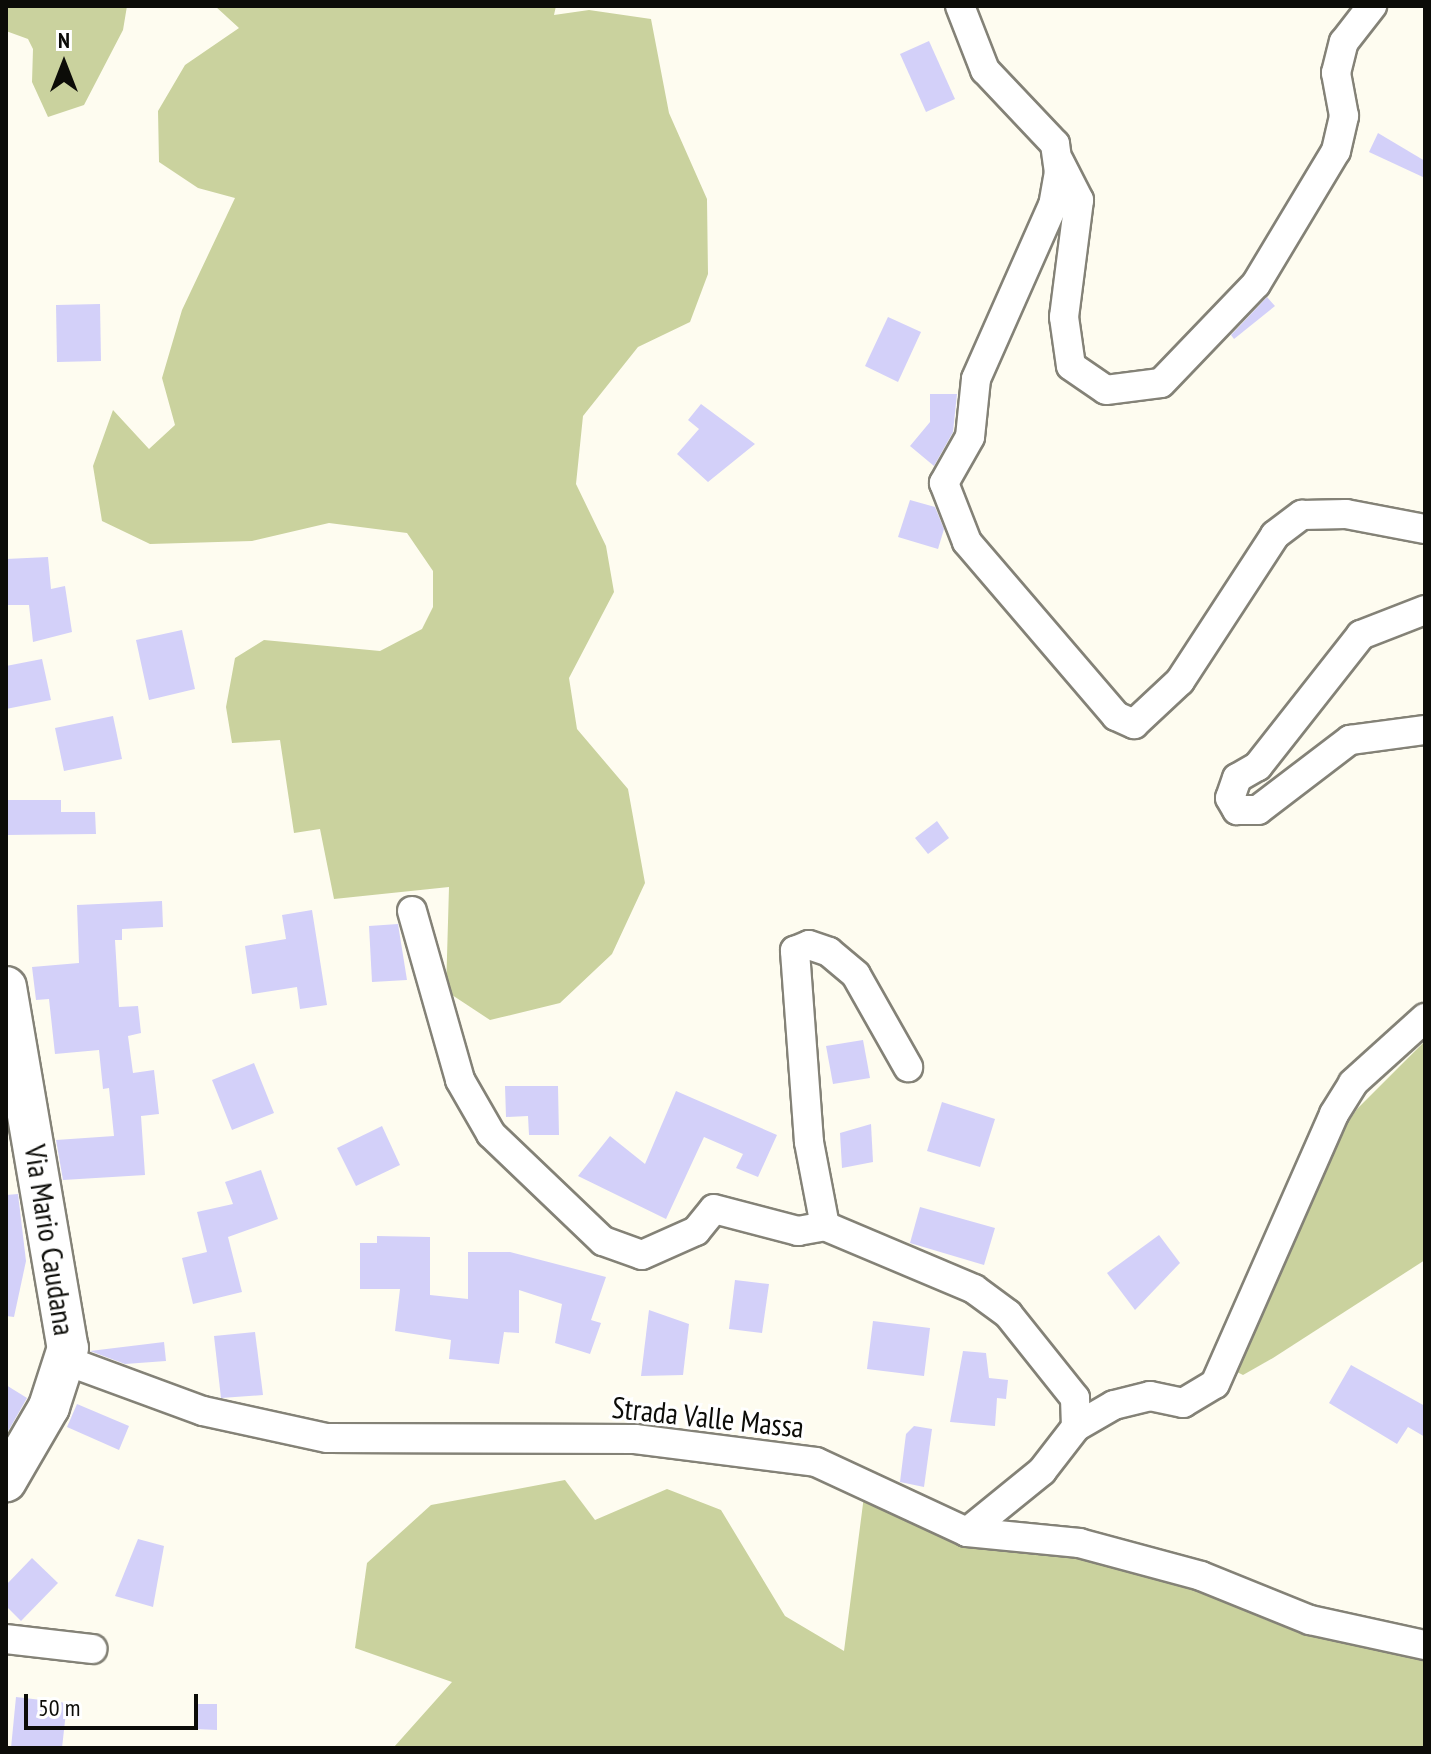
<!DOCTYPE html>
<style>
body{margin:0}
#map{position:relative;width:1431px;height:1754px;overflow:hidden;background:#fefcf0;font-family:"PT Sans Narrow",sans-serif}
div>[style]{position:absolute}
.green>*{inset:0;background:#cad29e}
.building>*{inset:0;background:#d3d0f9}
.roads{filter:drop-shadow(2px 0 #848277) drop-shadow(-2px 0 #848277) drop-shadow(0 2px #848277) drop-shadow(0 -2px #848277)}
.minor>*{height:28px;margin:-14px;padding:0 14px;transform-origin:14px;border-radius:14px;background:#fff}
.secondary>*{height:40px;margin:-20px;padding:0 20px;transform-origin:20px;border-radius:20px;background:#fff}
span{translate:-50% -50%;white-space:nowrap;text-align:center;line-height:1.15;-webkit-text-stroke:6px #fff;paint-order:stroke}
.street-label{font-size:30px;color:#0c0c08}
.frame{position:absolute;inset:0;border:8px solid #0c0c08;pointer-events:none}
.north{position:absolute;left:24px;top:24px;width:80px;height:80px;-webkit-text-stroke:6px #fff;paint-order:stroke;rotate:0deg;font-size:22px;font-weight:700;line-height:32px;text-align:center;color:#0c0c08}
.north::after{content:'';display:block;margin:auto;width:28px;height:36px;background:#0c0c08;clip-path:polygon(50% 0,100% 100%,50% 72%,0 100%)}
.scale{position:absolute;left:24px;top:1694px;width:174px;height:36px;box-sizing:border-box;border:4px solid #0c0c08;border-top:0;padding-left:10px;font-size:24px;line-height:28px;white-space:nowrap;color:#0c0c08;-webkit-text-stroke:6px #fff;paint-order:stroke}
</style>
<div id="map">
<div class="green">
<div style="clip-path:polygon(6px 6px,127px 6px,123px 30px,84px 105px,48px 117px,32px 82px,33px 49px,28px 39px,6px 31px)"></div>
<div style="clip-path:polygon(215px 6px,556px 6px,554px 15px,589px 10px,651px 19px,669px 113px,707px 199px,708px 274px,690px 322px,638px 347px,583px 416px,576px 484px,606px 546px,614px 592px,569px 678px,577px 729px,628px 789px,645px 883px,612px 954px,560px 1003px,490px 1020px,446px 991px,449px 887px,334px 899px,320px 829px,294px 833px,280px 740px,232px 743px,226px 707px,235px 658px,264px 640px,380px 651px,422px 629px,433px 607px,433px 571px,407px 533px,329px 523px,252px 541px,150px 544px,102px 521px,93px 466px,113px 410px,149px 449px,175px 425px,162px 378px,182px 310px,235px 198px,198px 188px,159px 162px,158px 111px,185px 65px,239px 28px)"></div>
<div style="clip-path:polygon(1425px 1041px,1425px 1260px,1273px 1358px,1243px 1375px,1235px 1371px,1323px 1160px,1357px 1109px)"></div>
<div style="clip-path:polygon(565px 1480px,595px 1520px,667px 1489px,721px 1510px,785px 1616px,844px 1651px,864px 1496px,977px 1549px,1094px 1555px,1188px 1581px,1266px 1620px,1425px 1657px,1425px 1748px,381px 1748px,394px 1747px,452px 1682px,355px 1648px,367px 1563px,431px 1505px)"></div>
</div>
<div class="building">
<div style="clip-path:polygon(929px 41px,955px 99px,926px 112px,900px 54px)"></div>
<div style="clip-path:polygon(1378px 133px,1425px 161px,1425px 178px,1369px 152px)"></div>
<div style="clip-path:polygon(1267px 297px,1275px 306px,1234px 339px,1231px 335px)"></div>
<div style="clip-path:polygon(100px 304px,101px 361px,57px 362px,56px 305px)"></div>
<div style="clip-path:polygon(888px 317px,921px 332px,898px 382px,865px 366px)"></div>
<div style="clip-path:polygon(930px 394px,957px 394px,953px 432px,934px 466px,910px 446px,930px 422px)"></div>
<div style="clip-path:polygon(701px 404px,755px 444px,708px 482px,677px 454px,699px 429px,688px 420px)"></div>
<div style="clip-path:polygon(910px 500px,935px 507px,944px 529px,938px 549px,898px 537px)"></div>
<div style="clip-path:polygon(48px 557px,51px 589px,65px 586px,72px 632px,33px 642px,29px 605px,6px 605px,6px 559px)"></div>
<div style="clip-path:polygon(182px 630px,195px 689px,149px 700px,136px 640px)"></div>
<div style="clip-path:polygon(42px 659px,51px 700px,6px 709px,6px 666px)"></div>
<div style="clip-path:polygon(113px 716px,122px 759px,64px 771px,55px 728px)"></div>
<div style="clip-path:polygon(6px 800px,61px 800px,61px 812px,95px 812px,96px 834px,6px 835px)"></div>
<div style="clip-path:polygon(937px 821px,949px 838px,928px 854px,915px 838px)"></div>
<div style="clip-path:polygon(162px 901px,163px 927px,122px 929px,122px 940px,115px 940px,119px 1007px,138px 1006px,141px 1033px,128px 1036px,133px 1073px,154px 1070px,159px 1114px,141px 1116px,145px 1175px,63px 1180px,56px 1140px,114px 1136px,109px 1088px,103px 1089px,99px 1050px,55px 1054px,49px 999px,36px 1000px,32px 967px,79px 963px,77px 905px)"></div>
<div style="clip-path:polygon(312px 910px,327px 1005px,300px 1009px,297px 987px,252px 994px,245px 946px,286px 939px,282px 915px)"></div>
<div style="clip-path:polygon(398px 924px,407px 980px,372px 982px,369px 926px)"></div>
<div style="clip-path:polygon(863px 1040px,870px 1078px,833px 1084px,826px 1046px)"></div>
<div style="clip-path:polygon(254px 1063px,274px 1113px,232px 1130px,212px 1080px)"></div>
<div style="clip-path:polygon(505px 1086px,558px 1086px,559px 1135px,529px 1135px,528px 1116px,506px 1117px)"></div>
<div style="clip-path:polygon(676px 1091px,777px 1135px,758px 1177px,736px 1168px,743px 1154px,704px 1137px,666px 1219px,578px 1176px,610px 1136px,645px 1164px)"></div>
<div style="clip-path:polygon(942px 1102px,995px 1119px,980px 1167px,927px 1151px)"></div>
<div style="clip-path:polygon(871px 1124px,873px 1162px,842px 1168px,840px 1133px)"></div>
<div style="clip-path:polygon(382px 1126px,400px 1165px,356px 1186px,337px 1148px)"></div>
<div style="clip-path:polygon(261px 1170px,278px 1219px,228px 1237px,242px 1292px,193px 1304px,182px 1258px,207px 1252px,197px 1212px,233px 1204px,225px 1182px)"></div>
<div style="clip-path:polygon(18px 1194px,26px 1261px,14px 1317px,6px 1316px,6px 1195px)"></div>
<div style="clip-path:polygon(920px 1207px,995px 1228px,984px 1265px,910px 1243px)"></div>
<div style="clip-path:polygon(1159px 1235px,1180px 1263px,1135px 1310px,1107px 1273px)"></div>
<div style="clip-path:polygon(377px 1236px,430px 1237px,430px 1295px,468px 1299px,468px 1252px,510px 1252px,606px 1277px,591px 1320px,601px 1323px,590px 1354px,555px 1343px,562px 1304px,519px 1290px,519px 1333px,504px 1332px,499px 1364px,449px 1359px,451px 1340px,395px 1331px,400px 1289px,360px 1289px,360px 1243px,377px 1243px)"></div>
<div style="clip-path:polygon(735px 1280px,769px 1284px,762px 1333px,729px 1329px)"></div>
<div style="clip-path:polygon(649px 1310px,689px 1324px,683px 1375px,641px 1376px)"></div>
<div style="clip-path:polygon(873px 1321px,930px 1328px,924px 1376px,867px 1369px)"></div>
<div style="clip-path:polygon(255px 1332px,263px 1395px,221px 1398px,214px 1336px)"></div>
<div style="clip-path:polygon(164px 1342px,166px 1361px,125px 1364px,90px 1351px)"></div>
<div style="clip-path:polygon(963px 1351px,986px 1353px,989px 1378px,1008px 1380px,1006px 1399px,997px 1398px,995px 1426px,950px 1422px)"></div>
<div style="clip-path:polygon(1351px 1365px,1425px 1406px,1425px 1437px,1408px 1427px,1397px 1444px,1329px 1403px)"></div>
<div style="clip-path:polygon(6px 1385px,27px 1398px,6px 1435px)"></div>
<div style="clip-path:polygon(77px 1404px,129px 1426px,119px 1450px,67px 1427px)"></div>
<div style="clip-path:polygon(914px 1426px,932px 1429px,924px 1487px,900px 1482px,906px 1434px)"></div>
<div style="clip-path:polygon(138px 1539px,164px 1546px,153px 1607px,115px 1596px)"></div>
<div style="clip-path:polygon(32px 1558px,58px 1583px,21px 1621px,6px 1606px,6px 1585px)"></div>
<div style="clip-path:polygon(16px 1697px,67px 1703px,62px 1748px,11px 1748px)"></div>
<div style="clip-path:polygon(196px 1704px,217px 1704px,217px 1730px,195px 1729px)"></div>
</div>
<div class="roads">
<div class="minor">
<div style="left:960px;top:6px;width:69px;rotate:68.7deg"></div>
<div style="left:985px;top:70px;width:102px;rotate:46.6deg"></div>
<div style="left:1055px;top:144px;width:28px;rotate:82deg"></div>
<div style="left:1059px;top:172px;width:34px;rotate:100deg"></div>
<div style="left:1053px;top:205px;width:190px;rotate:113.9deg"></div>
<div style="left:976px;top:379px;width:58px;rotate:95.9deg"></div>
<div style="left:970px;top:437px;width:53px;rotate:119.5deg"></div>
<div style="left:944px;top:483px;width:63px;rotate:68.7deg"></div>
<div style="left:967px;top:542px;width:229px;rotate:49.4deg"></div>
<div style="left:1116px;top:716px;width:20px;rotate:24deg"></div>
<div style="left:1134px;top:724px;width:63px;rotate:-43.1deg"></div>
<div style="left:1180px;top:681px;width:174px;rotate:-56.9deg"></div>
<div style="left:1275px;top:535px;width:34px;rotate:-37deg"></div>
<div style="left:1302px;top:515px;width:44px;rotate:-1.3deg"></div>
<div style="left:1346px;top:514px;width:80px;rotate:10.8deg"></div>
<div style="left:1059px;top:161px;width:44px;rotate:62.9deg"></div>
<div style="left:1079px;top:200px;width:118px;rotate:97.3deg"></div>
<div style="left:1064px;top:317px;width:49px;rotate:81.9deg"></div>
<div style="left:1071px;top:366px;width:42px;rotate:34.4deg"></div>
<div style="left:1106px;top:390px;width:55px;rotate:-7.3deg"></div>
<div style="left:1161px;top:383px;width:137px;rotate:-46.2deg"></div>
<div style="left:1256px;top:284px;width:155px;rotate:-59deg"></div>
<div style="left:1336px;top:151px;width:36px;rotate:-77deg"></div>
<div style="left:1344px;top:116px;width:44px;rotate:-100.5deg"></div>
<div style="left:1336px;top:73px;width:32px;rotate:-76deg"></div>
<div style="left:1344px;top:42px;width:46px;rotate:-52.1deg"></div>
<div style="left:1425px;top:610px;width:69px;rotate:158.7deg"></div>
<div style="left:1361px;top:635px;width:167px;rotate:128.2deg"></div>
<div style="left:1258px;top:766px;width:24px;rotate:150deg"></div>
<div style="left:1237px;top:778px;width:21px;rotate:109deg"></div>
<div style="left:1230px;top:798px;width:14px;rotate:60deg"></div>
<div style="left:1237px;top:810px;width:21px"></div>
<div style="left:1258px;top:810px;width:116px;rotate:-37.3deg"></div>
<div style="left:1350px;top:740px;width:76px;rotate:-7.6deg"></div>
<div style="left:412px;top:911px;width:176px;rotate:74.1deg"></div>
<div style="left:460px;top:1080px;width:62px;rotate:60.1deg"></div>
<div style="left:491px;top:1134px;width:155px;rotate:43.7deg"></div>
<div style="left:603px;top:1241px;width:41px;rotate:19.7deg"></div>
<div style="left:642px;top:1255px;width:59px;rotate:-24deg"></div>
<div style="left:696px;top:1231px;width:28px;rotate:-51deg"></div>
<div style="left:714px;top:1209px;width:87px;rotate:14.7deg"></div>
<div style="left:798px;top:1231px;width:27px;rotate:-10deg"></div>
<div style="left:67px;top:1361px;width:145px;rotate:20.2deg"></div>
<div style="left:203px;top:1411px;width:127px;rotate:12.3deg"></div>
<div style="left:327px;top:1438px;width:308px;rotate:0.2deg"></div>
<div style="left:635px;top:1439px;width:182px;rotate:7.2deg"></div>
<div style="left:816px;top:1462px;width:166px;rotate:24.9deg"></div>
<div style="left:967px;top:1532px;width:97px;rotate:-39.1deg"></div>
<div style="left:1042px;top:1471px;width:56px;rotate:-52.3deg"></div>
<div style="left:1076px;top:1427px;width:29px;rotate:-92deg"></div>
<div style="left:1075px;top:1398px;width:107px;rotate:-128.6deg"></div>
<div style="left:1008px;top:1314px;width:42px;rotate:-143.7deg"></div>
<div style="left:974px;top:1289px;width:162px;rotate:-157.1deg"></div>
<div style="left:825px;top:1226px;width:86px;rotate:-100.8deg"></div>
<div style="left:809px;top:1142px;width:192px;rotate:-94.2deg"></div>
<div style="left:795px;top:951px;width:15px;rotate:-23deg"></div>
<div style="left:809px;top:945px;width:21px;rotate:19deg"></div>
<div style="left:829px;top:952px;width:35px;rotate:40deg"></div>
<div style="left:856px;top:975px;width:106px;rotate:60.5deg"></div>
<div style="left:1076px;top:1427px;width:44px;rotate:-30.1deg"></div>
<div style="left:1114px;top:1405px;width:37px;rotate:-14deg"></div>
<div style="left:1150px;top:1396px;width:34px;rotate:12deg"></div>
<div style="left:1183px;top:1403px;width:37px;rotate:-31deg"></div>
<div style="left:1215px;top:1384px;width:295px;rotate:-66.2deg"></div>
<div style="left:1334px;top:1114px;width:36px;rotate:-58deg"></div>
<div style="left:1353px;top:1083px;width:97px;rotate:-42.1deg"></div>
<div style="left:967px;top:1532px;width:113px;rotate:5.6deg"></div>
<div style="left:1079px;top:1543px;width:126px;rotate:15.1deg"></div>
<div style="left:1201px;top:1576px;width:118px;rotate:22deg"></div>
<div style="left:1310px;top:1620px;width:118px;rotate:12.3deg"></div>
<div style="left:6px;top:1639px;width:87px;rotate:6.6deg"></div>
</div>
<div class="secondary">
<div style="left:6px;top:987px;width:366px;rotate:80.3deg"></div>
<div style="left:68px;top:1348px;width:62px;rotate:107.9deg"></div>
<div style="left:49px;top:1407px;width:86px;rotate:120.2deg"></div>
</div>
</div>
<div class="street-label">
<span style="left:50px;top:1240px;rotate:81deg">Via Mario Caudana</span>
<span style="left:708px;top:1417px;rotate:6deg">Strada Valle Massa</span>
</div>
<div class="frame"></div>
<div class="north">N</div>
<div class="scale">50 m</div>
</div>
